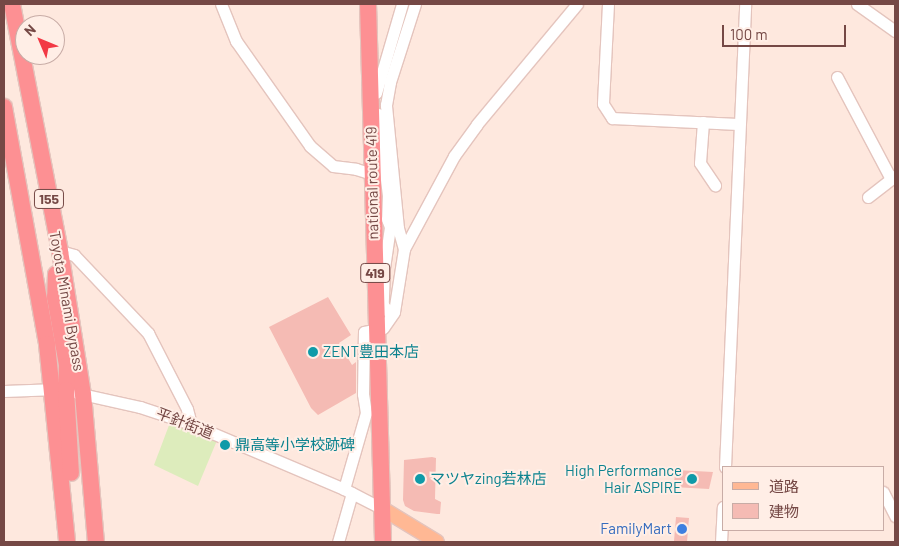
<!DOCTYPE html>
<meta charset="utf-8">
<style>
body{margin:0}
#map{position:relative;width:899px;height:546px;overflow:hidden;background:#fee8de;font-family:Barlow,"Noto Sans JP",sans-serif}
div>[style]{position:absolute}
.green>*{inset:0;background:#ddecbc}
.building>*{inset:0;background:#f5bbb4}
.roads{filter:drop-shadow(1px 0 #e4c4bd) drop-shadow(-1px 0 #e4c4bd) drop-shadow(0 1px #e4c4bd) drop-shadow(0 -1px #e4c4bd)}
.minor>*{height:11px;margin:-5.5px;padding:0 5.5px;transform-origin:5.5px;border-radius:5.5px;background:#fff}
.major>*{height:14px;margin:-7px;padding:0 7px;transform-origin:7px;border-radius:7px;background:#ffb894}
.highway>*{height:16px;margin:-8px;padding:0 8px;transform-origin:8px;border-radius:8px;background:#fd9093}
.dots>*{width:14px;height:14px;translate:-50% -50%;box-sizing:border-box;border:2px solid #ffeee6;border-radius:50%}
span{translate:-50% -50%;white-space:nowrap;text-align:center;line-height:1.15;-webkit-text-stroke:4px #ffeee6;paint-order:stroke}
.shield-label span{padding:1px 4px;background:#ffeee6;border:1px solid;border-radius:4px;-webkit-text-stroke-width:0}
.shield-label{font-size:14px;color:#754845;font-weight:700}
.street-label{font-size:15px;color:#754845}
.culture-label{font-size:15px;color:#0d838f}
.left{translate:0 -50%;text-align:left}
.right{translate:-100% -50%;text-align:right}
.shop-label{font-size:15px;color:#366cbe}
.frame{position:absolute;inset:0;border:5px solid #754845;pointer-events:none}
.legend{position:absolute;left:722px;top:466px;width:162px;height:65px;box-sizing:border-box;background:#ffeee6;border:1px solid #c8aca6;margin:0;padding:6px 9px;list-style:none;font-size:15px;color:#754845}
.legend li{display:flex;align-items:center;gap:10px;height:25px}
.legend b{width:25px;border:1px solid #c8aca6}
.north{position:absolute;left:15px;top:15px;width:50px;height:50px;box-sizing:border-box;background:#ffeee6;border:1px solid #c8aca6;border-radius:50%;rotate:315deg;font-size:14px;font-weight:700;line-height:20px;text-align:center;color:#754845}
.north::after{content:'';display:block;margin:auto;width:18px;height:22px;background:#f23945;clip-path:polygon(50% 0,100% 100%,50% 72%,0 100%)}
.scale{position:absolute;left:722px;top:25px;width:124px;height:22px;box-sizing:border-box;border:2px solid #754845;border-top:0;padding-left:6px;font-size:15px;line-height:18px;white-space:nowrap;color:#754845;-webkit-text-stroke:4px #ffeee6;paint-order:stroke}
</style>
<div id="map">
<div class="green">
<div style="clip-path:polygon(171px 420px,218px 438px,198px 486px,154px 465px)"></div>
</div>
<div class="building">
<div style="clip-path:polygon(328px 297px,351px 335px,339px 343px,352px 365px,356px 362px,356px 393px,318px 415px,311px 408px,269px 327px)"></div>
<div style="clip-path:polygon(432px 457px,436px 458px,435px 499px,441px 502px,440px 514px,437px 514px,414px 511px,405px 506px,403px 500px,404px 460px)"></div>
<div style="clip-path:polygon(676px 470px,713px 472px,709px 489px,673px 487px)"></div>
<div style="clip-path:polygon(676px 517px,689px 518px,687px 542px,674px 541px)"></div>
</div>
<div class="roads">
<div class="minor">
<div style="left:221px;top:4px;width:40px;rotate:68deg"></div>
<div style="left:236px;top:41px;width:128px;rotate:54.8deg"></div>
<div style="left:310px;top:146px;width:30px;rotate:41deg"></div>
<div style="left:333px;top:166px;width:23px;rotate:7deg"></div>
<div style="left:356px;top:169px;width:17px;rotate:17deg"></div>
<div style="left:608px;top:4px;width:100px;rotate:92.9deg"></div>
<div style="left:603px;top:104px;width:17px;rotate:57deg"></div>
<div style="left:612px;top:118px;width:126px;rotate:2.7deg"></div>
<div style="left:857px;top:4px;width:47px;rotate:35.4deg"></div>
<div style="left:837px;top:77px;width:115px;rotate:62.1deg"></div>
<div style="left:376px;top:93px;width:93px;rotate:-73.7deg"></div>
<div style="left:378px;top:114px;width:82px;rotate:83deg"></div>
<div style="left:388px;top:195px;width:24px;rotate:92deg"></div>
<div style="left:387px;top:219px;width:9px;rotate:69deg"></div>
<div style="left:390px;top:227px;width:41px;rotate:98.3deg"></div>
<div style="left:384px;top:268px;width:37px;rotate:92deg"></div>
<div style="left:383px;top:305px;width:13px;rotate:51deg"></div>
<div style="left:703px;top:122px;width:41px;rotate:94.2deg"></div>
<div style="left:700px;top:163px;width:27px;rotate:56deg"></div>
<div style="left:868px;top:197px;width:34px;rotate:-38deg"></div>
<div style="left:404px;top:249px;width:22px;rotate:-106deg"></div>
<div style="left:398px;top:228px;width:124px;rotate:-95.6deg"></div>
<div style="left:386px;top:105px;width:23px;rotate:-80deg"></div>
<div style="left:390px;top:82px;width:82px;rotate:-72.2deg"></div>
<div style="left:60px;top:251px;width:15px;rotate:16deg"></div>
<div style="left:74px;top:255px;width:108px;rotate:46.5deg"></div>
<div style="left:148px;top:333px;width:85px;rotate:62.8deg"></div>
<div style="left:187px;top:409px;width:16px;rotate:75deg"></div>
<div style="left:4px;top:391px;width:53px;rotate:-2.2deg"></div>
<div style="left:77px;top:393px;width:65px;rotate:12.5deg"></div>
<div style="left:140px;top:407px;width:54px;rotate:18.4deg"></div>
<div style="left:191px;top:424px;width:166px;rotate:23deg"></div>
<div style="left:344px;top:489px;width:44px;rotate:27.1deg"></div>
<div style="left:725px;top:467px;width:463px;rotate:-87.5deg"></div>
<div style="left:344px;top:489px;width:79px;rotate:-73.9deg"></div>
<div style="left:366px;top:413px;width:19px;rotate:-99deg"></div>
<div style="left:363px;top:394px;width:62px;rotate:-89.1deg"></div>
<div style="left:364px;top:332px;width:19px;rotate:-12deg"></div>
<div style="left:383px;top:328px;width:19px;rotate:-55deg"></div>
<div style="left:394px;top:312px;width:64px;rotate:-81deg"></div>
<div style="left:404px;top:249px;width:106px;rotate:-61.7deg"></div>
<div style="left:454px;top:156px;width:39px;rotate:-54deg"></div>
<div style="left:477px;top:124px;width:156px;rotate:-50.2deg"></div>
<div style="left:883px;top:492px;width:27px;rotate:63deg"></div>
<div style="left:338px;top:542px;width:51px;rotate:-74.1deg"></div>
<div style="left:721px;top:542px;width:35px;rotate:-87deg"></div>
</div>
<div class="major">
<div style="left:383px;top:509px;width:63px;rotate:31.4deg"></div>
</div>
<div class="highway">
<div style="left:12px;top:4px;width:252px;rotate:79deg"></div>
<div style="left:60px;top:251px;width:145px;rotate:80.9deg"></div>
<div style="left:83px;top:394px;width:149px;rotate:85deg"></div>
<div style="left:368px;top:4px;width:538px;rotate:88.4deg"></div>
<div style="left:4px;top:107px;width:241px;rotate:79.7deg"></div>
<div style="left:47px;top:344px;width:199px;rotate:84.2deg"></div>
<div style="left:56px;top:274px;width:23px;rotate:92deg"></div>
<div style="left:55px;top:297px;width:69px;rotate:80deg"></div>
<div style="left:67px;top:365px;width:25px;rotate:92deg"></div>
<div style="left:66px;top:390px;width:83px;rotate:86.6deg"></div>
</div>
</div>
<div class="dots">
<div style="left:313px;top:352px;background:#0f9aa8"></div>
<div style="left:225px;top:445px;background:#0f9aa8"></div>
<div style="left:420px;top:479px;background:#0f9aa8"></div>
<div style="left:692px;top:479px;background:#0f9aa8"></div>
<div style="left:682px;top:529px;background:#3f7fe0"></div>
</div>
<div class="shield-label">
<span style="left:49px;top:199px">155</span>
<span style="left:375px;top:273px">419</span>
</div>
<div class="street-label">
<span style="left:372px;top:183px;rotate:-91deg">national route 419</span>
<span style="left:67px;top:301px;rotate:80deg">Toyota Minami Bypass</span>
<span style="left:185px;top:423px;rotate:21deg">平針街道</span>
</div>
<div class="culture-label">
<span class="left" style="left:323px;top:352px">ZENT豊田本店</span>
<span class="left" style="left:235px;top:445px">鼎高等小学校跡碑</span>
<span class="right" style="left:682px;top:479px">High Performance<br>Hair ASPIRE</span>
<span class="left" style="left:430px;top:479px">マツヤzing若林店</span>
</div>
<div class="shop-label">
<span class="right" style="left:672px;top:529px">FamilyMart</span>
</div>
<div class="frame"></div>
<ul class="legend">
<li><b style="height:6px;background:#ffb894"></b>道路</li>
<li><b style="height:14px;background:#f5bbb4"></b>建物</li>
</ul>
<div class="north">N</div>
<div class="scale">100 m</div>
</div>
